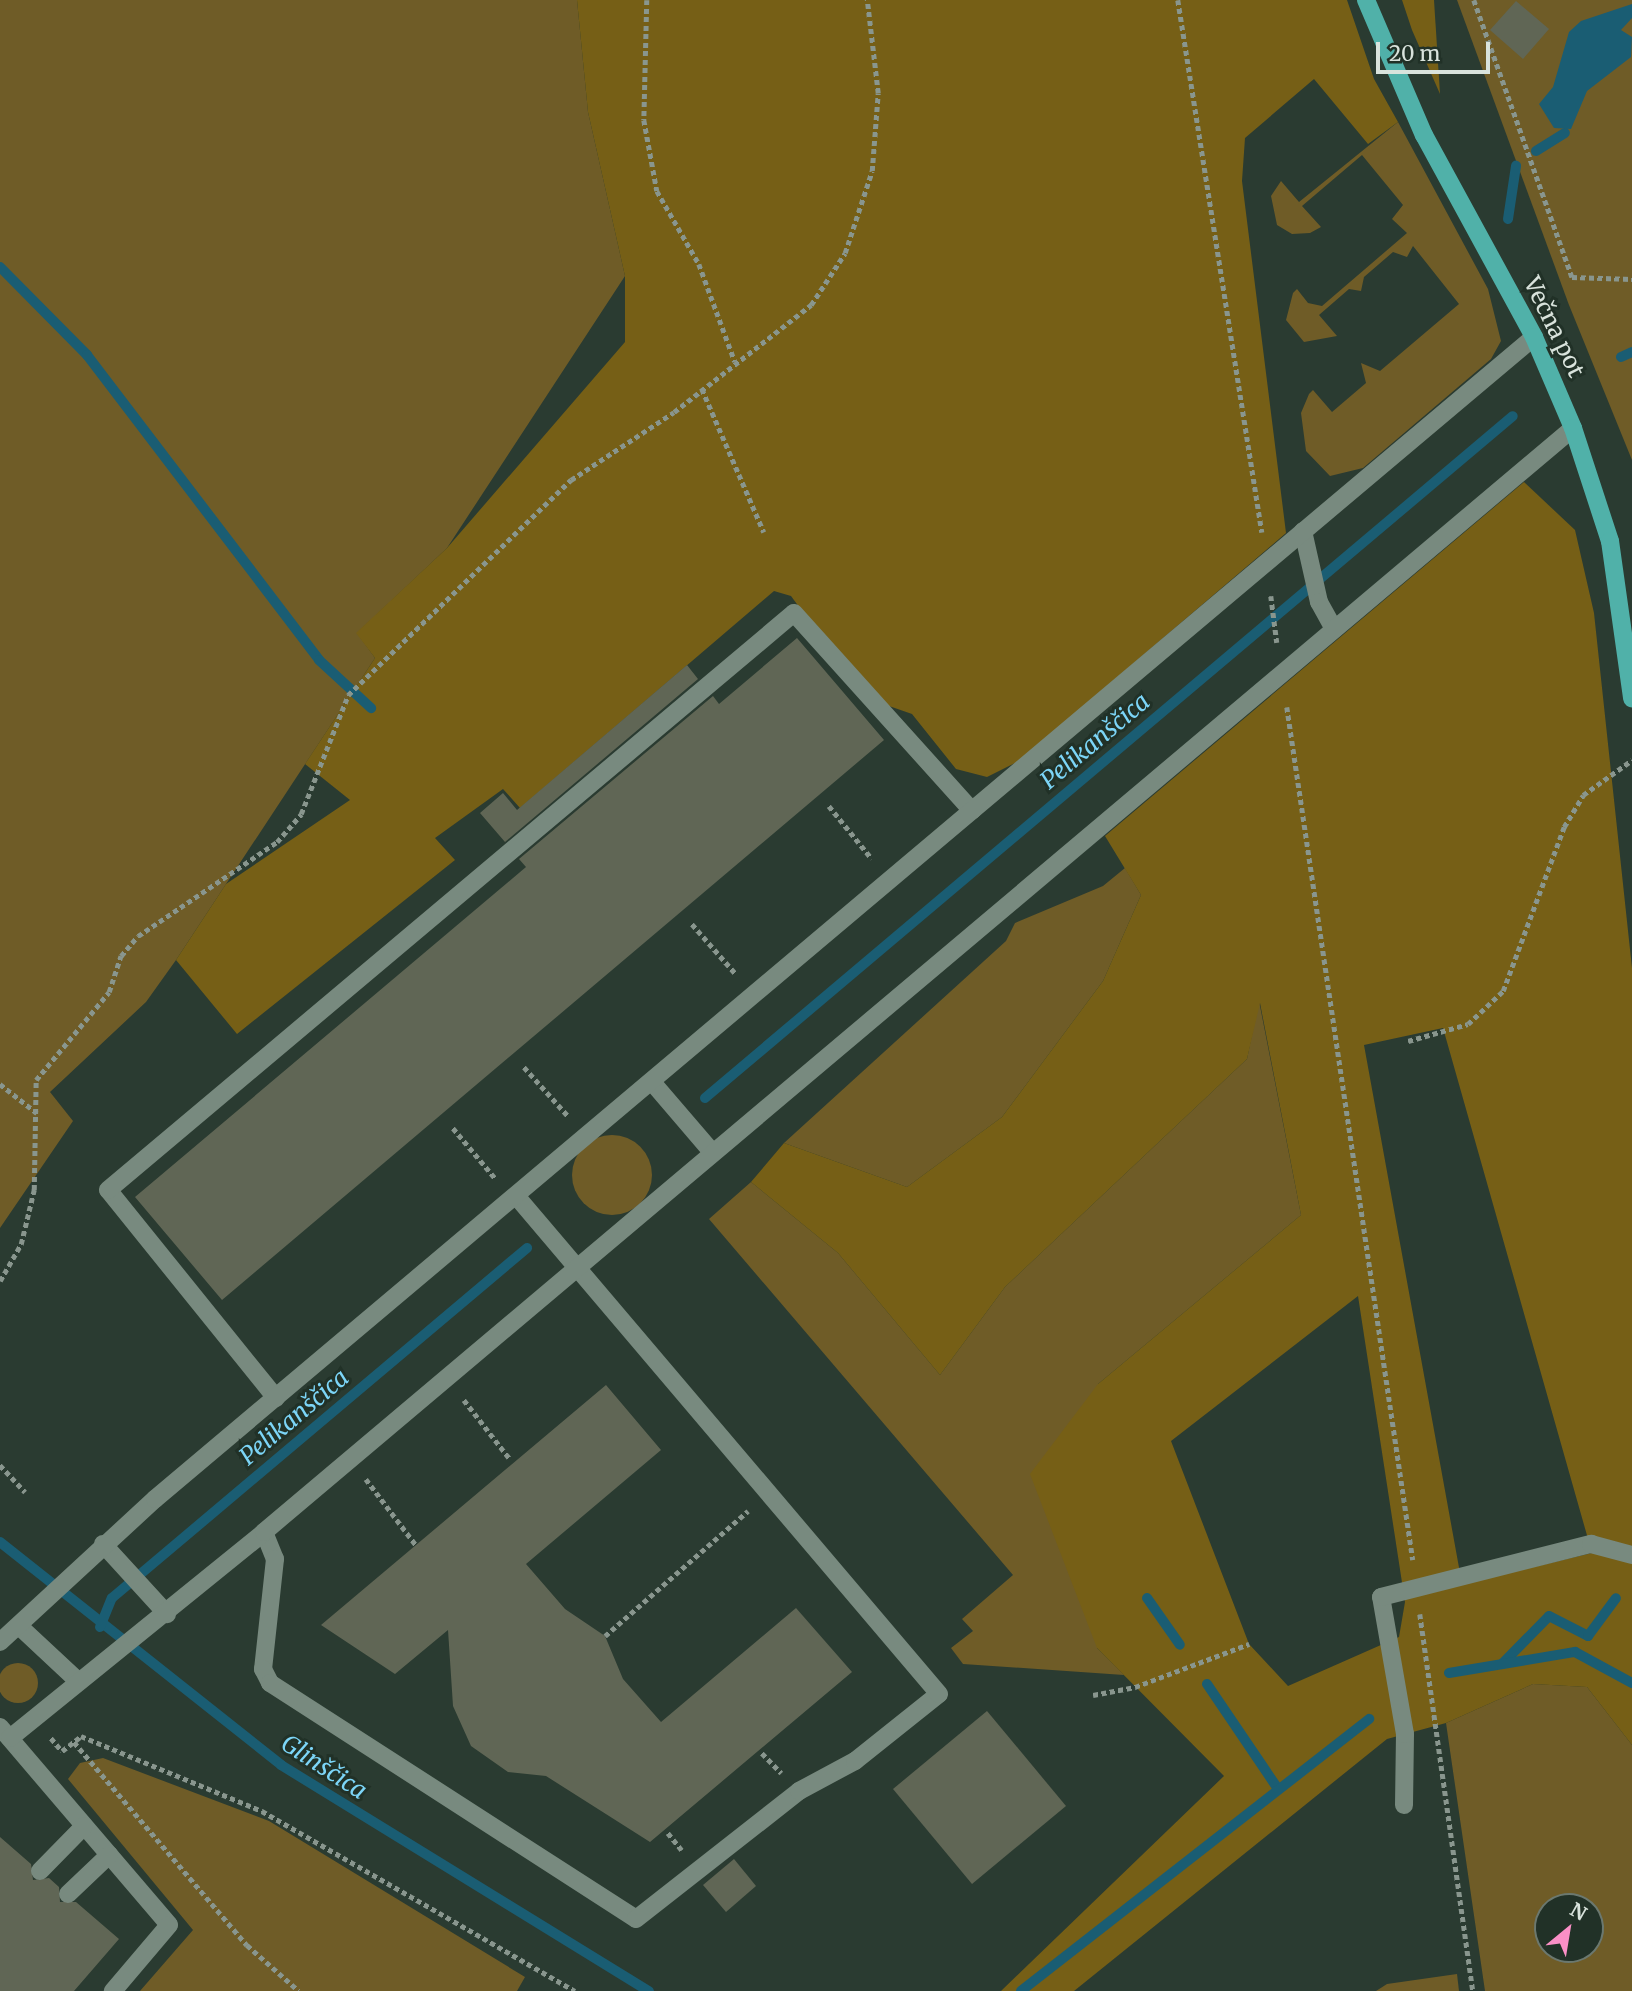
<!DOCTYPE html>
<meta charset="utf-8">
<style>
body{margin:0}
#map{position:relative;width:1632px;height:1991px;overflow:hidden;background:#2a3b31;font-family:Merriweather,serif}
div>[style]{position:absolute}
.green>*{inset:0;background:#6f5c27}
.round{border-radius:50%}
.forest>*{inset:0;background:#765f16}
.water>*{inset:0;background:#1a5d73}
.stream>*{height:10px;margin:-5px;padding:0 5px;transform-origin:5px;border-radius:5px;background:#1a5d73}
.building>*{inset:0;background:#606655}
.path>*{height:4.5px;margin-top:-2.25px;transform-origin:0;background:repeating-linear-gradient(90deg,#89968e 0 5px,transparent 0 8.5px)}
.minor>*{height:18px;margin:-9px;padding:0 9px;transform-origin:9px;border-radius:9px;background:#788a7f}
.major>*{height:18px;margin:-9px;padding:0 9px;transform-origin:9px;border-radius:9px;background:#50b1a9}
span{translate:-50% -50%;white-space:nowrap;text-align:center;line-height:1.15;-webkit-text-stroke:6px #213127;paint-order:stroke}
.street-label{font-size:23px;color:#d9e3dc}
.water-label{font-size:24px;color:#7cd5f7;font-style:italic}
.north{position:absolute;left:1534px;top:1893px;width:70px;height:70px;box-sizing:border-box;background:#213127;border:2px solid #6b786f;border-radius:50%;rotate:30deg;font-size:19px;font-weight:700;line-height:28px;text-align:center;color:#d9e3dc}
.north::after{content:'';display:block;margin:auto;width:24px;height:32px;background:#fa8fc6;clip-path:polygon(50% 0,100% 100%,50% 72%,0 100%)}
.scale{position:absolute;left:1376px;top:42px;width:114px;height:32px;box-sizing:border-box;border:4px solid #d9e3dc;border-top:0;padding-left:9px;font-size:21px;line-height:24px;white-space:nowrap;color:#d9e3dc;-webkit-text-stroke:5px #213127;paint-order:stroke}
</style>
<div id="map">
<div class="green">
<div style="clip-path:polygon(0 0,577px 0,588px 112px,625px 276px,447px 548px,357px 633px,375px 658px,176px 960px,146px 1002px,50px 1092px,73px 1121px,0 1228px)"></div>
<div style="clip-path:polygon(1457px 0,1632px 0,1632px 460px,1569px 305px)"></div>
<div style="clip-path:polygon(1398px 122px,1488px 289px,1501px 341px,1491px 359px,1363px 468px,1330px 476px,1306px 451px,1301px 413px,1309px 394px,1313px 390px,1332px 412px,1366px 383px,1361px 363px,1380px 371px,1459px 304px,1413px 246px,1407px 257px,1393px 252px,1364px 277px,1361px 291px,1349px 289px,1319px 315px,1337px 336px,1304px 342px,1286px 320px,1293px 293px,1297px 289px,1308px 303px,1322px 306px,1407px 233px,1392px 219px,1403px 205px,1362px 155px,1302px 206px,1321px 227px,1310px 233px,1292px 234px,1277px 225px,1271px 196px,1281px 181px,1299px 202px)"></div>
<div style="clip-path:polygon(1125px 868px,1141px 895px,1103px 981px,1002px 1117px,907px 1187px,784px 1143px,1006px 941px,1015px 923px,1103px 886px)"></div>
<div style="clip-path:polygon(1259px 1001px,1301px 1215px,1098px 1384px,1097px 1648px,1124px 1675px,963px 1664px,951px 1648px,973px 1631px,962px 1619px,1013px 1575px,709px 1219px,751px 1182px,838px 1253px,940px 1375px,1005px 1287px,1247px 1059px)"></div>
<div class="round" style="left:572px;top:1135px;width:80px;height:80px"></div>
<div class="round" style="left:-2px;top:1663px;width:40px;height:40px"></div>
<div style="clip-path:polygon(evenodd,1533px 1684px,1587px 1687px,1632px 1745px,1632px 1991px,1485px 1991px,1446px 1723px,1533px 1684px,1548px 1907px,1590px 1907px,1590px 1949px,1548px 1949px,1548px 1907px)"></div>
<div style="clip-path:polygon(103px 1758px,269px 1821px,525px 1977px,517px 1991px,140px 1991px,193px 1930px,68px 1779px,80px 1763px)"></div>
<div style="clip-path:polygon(1457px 1974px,1459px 1991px,1376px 1991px,1387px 1984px)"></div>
</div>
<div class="forest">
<div style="clip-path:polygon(577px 0,1347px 0,1374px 79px,1398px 122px,1368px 144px,1314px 79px,1245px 138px,1242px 181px,1286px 533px,1019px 761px,987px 777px,956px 769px,912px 714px,866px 698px,791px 596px,774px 591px,520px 808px,503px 789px,435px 838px,455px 860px,237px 1034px,176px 960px,226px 884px,350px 800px,305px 764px,375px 658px,356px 633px,447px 548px,625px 342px,625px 276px,588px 112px)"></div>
<div style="clip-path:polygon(1402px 0,1434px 0,1440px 94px,1412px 30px)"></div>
<div style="clip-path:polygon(evenodd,1524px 482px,1575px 530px,1594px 613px,1632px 968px,1632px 1745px,1587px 1687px,1533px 1684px,1446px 1723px,1387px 1739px,1074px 1991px,1001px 1991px,1224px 1776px,1097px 1648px,1030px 1474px,1098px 1384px,1301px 1215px,1260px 1003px,1247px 1059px,1005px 1287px,940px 1375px,838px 1253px,751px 1182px,784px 1143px,907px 1187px,1002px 1117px,1103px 981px,1141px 895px,1105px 836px,1524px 482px,1443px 1028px,1592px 1553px,1462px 1584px,1364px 1045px,1443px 1028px,1524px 482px,1358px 1296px,1405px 1602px,1399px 1637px,1288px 1686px,1249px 1644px,1171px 1441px,1358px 1296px)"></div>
</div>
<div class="water">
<div style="clip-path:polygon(1632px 4px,1632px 18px,1621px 30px,1632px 37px,1631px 57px,1587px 91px,1571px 129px,1554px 128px,1539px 104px,1553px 87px,1569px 32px,1581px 21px)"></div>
</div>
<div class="stream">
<div style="left:1536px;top:151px;width:34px;rotate:-32deg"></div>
<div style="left:1508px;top:219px;width:54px;rotate:-81.4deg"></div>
<div style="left:0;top:267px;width:124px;rotate:45.3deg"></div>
<div style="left:87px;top:355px;width:383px;rotate:52.7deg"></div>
<div style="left:319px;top:660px;width:71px;rotate:42.7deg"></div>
<div style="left:1621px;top:357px;width:12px;rotate:-24deg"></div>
<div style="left:705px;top:1098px;width:1057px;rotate:-40.17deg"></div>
<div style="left:0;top:1542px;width:359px;rotate:38.4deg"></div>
<div style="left:281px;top:1765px;width:432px;rotate:31.6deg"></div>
<div style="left:1147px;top:1598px;width:57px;rotate:54.9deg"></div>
<div style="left:100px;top:1627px;width:31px;rotate:-68deg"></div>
<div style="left:112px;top:1598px;width:543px;rotate:-40.14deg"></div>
<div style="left:1502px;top:1664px;width:67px;rotate:-45.6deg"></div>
<div style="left:1549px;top:1616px;width:44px;rotate:27.1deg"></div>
<div style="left:1588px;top:1636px;width:47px;rotate:-53.6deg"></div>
<div style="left:1449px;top:1673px;width:128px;rotate:-9.5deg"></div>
<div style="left:1575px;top:1652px;width:65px;rotate:28.5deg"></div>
<div style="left:1207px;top:1684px;width:123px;rotate:55.9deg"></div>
<div style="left:1021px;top:1991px;width:442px;rotate:-38deg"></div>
</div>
<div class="building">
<div style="clip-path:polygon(1516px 1px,1549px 29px,1523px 59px,1490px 30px)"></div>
<div style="clip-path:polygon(797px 638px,884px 740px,222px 1300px,135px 1197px,526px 867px,519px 859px,713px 696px,719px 704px)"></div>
<div style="clip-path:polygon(687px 665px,698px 679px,505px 842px,480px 813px,503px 793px,517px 810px)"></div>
<div style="clip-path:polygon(606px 1385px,661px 1450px,526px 1564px,565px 1609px,605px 1636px,623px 1679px,661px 1722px,796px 1608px,852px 1672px,650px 1842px,546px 1776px,508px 1772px,471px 1746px,453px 1706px,448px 1630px,395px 1674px,321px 1625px)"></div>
<div style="clip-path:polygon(987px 1711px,1066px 1806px,972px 1884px,893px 1789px)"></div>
<div style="clip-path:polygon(0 1837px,31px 1864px,33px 1880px,49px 1878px,59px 1887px,60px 1902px,76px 1902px,119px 1939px,74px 1991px,0 1991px)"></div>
<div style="clip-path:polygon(734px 1859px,756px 1886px,726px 1912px,703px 1885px)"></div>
</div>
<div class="path">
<div style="left:647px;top:0;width:120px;rotate:91.4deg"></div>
<div style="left:644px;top:120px;width:72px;rotate:79.6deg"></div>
<div style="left:657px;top:191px;width:84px;rotate:60.1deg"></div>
<div style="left:699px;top:264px;width:104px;rotate:69.8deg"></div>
<div style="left:1178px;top:0;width:539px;rotate:81.03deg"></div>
<div style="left:1474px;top:0;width:294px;rotate:70.5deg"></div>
<div style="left:1572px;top:277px;width:60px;rotate:1.9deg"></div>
<div style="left:702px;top:389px;width:156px;rotate:66.6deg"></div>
<div style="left:1271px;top:596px;width:47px;rotate:82.7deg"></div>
<div style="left:1287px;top:707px;width:862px;rotate:81.6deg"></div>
<div style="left:829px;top:806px;width:68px;rotate:50.9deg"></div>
<div style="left:692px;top:924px;width:65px;rotate:48.7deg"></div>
<div style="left:1408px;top:1041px;width:62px;rotate:-15.8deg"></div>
<div style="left:1468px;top:1024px;width:48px;rotate:-43.3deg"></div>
<div style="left:1503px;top:991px;width:175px;rotate:-69.6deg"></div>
<div style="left:1564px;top:827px;width:37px;rotate:-59deg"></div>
<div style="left:1583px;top:795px;width:60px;rotate:-35.5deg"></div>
<div style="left:524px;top:1067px;width:67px;rotate:48deg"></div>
<div style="left:0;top:1084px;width:47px;rotate:38.1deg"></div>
<div style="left:453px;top:1128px;width:65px;rotate:50deg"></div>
<div style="left:0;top:1281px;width:43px;rotate:-60.4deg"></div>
<div style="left:21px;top:1244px;width:56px;rotate:-76.5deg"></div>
<div style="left:34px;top:1190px;width:110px;rotate:-89deg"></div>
<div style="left:36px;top:1080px;width:114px;rotate:-50.3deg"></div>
<div style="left:109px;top:992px;width:38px;rotate:-72deg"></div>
<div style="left:121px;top:956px;width:26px;rotate:-50deg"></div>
<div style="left:138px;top:936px;width:168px;rotate:-34.1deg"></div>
<div style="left:277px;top:842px;width:37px;rotate:-49deg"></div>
<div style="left:301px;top:814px;width:128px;rotate:-68.4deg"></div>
<div style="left:348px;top:695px;width:310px;rotate:-44deg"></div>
<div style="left:571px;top:480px;width:123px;rotate:-33.4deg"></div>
<div style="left:674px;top:412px;width:174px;rotate:-38deg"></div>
<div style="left:811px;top:305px;width:62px;rotate:-56.8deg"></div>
<div style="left:845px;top:253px;width:86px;rotate:-71.8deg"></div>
<div style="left:872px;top:171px;width:78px;rotate:-85.6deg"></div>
<div style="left:878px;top:93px;width:94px;rotate:-96.7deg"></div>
<div style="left:464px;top:1400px;width:75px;rotate:52.1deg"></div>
<div style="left:0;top:1465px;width:37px;rotate:47deg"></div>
<div style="left:366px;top:1479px;width:83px;rotate:52.9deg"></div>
<div style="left:1420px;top:1614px;width:381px;rotate:82deg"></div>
<div style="left:605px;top:1636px;width:190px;rotate:-41.2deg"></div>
<div style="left:1093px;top:1695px;width:43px;rotate:-10.8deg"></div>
<div style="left:1135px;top:1687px;width:122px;rotate:-20.7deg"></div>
<div style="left:51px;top:1738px;width:17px;rotate:50deg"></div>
<div style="left:62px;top:1751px;width:24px;rotate:-38deg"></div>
<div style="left:81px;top:1736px;width:196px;rotate:22.5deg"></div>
<div style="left:262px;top:1811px;width:361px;rotate:29.9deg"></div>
<div style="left:74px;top:1742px;width:267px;rotate:49.6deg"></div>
<div style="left:247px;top:1945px;width:69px;rotate:41.5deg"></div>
<div style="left:762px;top:1753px;width:28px;rotate:46deg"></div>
<div style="left:668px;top:1833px;width:22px;rotate:51deg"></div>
</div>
<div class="minor">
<div style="left:1303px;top:531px;width:73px;rotate:77.3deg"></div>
<div style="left:1319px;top:602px;width:31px;rotate:61deg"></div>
<div style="left:652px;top:1082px;width:92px;rotate:49.4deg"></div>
<div style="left:276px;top:1398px;width:267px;rotate:-128.9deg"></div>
<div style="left:108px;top:1190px;width:896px;rotate:-40.07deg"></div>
<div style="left:794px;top:613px;width:266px;rotate:48deg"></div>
<div style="left:264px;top:1532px;width:29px;rotate:68deg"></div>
<div style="left:275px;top:1559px;width:111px;rotate:96.2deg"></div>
<div style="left:263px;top:1669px;width:16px;rotate:63deg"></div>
<div style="left:270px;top:1683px;width:435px;rotate:32.8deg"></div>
<div style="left:636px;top:1919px;width:207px;rotate:-38.1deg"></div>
<div style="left:799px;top:1791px;width:64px;rotate:-28.2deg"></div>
<div style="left:855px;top:1761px;width:107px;rotate:-38.6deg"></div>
<div style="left:939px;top:1694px;width:652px;rotate:-130.33deg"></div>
<div style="left:103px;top:1544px;width:95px;rotate:47.6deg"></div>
<div style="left:19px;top:1626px;width:79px;rotate:43deg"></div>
<div style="left:0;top:1642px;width:211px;rotate:-42.7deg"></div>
<div style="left:155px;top:1499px;width:1803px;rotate:-40.12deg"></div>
<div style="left:0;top:1727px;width:260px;rotate:49.5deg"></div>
<div style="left:169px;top:1925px;width:87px;rotate:130.3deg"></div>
<div style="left:10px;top:1738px;width:327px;rotate:-39deg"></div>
<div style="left:264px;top:1532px;width:1712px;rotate:-40.14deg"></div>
<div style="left:1404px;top:1805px;width:71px;rotate:-89.2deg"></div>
<div style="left:1405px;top:1734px;width:139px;rotate:-99.9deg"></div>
<div style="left:1381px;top:1597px;width:217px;rotate:-14.2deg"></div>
<div style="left:1591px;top:1544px;width:42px;rotate:15deg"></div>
<div style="left:40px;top:1871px;width:63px;rotate:-45.6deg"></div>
<div style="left:68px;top:1894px;width:57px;rotate:-43.6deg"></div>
</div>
<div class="major">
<div style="left:1366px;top:0;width:147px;rotate:66.8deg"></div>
<div style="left:1424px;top:135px;width:230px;rotate:61.4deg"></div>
<div style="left:1534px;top:337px;width:99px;rotate:66.8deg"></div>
<div style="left:1573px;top:428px;width:119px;rotate:71.9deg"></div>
<div style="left:1610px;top:541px;width:159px;rotate:82deg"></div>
</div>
<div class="street-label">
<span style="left:1554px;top:327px;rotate:64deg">Večna pot</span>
</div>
<div class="water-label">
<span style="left:1095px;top:741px;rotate:-40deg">Pelikanščica</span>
<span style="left:294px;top:1417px;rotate:-40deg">Pelikanščica</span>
<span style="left:324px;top:1767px;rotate:33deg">Glinščica</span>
</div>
<div class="north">N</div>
<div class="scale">20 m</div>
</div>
